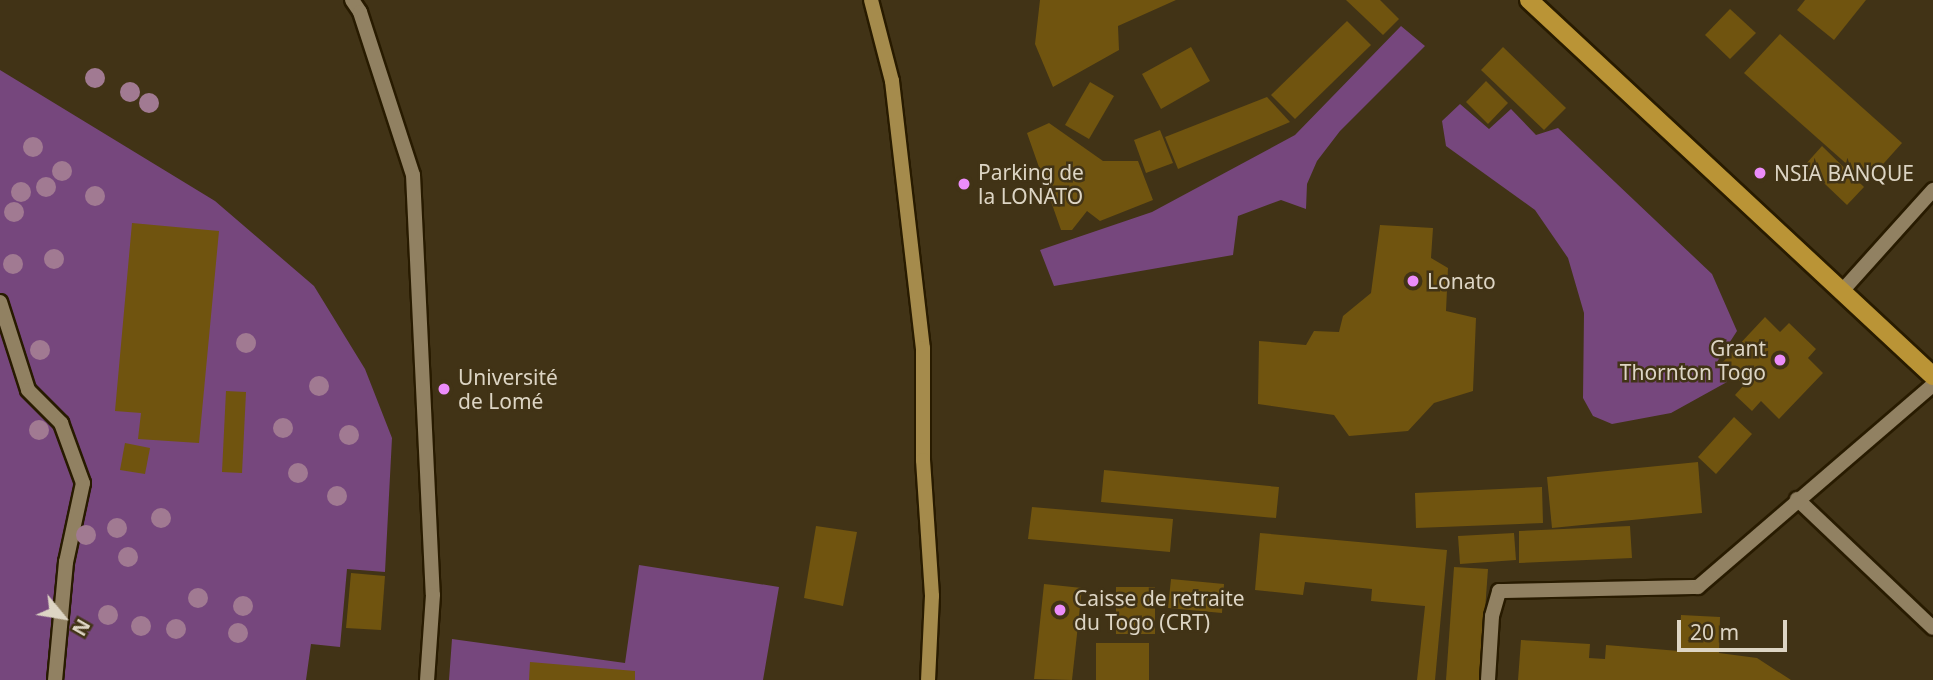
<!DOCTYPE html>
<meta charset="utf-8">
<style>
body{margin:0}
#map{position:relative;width:1933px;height:680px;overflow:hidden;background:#413316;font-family:"Noto Sans",sans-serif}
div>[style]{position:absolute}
.green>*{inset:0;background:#76477d}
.building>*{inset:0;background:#70540f}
.roads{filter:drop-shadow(2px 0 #281b00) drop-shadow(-2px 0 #281b00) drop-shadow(0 2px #281b00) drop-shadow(0 -2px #281b00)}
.lane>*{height:14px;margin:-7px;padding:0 7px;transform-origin:7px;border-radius:7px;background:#918162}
.street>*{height:14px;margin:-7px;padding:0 7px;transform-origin:7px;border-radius:7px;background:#918162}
.secondary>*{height:14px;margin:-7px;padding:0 7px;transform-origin:7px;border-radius:7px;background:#a58b4c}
.primary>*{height:18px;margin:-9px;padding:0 9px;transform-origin:9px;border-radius:9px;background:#ba9436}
.trees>*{width:20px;height:20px;margin:-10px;border-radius:50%;background:#a17a92}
.dots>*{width:19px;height:19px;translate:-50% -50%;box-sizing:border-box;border:4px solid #413316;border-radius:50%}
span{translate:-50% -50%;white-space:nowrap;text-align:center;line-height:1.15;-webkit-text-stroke:5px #413316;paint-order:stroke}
.poi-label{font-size:21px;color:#ddd5c4}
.left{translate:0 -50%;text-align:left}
.right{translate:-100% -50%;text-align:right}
.north{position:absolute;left:28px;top:582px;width:70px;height:70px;-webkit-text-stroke:5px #413316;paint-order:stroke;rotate:120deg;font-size:19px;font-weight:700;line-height:28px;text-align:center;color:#ddd5c4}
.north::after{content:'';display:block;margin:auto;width:24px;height:32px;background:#ddd5c4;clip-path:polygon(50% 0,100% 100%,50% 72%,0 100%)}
.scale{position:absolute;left:1677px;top:620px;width:110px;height:32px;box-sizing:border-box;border:4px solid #ddd5c4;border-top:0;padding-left:9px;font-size:21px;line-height:24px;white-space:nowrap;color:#ddd5c4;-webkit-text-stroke:5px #413316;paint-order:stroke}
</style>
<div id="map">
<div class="green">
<div style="clip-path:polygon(1401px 26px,1425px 46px,1340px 131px,1317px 161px,1307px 184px,1306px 209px,1281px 200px,1238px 216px,1233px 255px,1054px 286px,1040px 250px,1152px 212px,1295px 135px)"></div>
<div style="clip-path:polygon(0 70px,215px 201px,314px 286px,365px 369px,392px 438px,385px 572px,347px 569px,340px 647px,311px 644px,306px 680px,0 680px)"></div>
<div style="clip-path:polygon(1460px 104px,1489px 129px,1511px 109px,1536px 135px,1558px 128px,1712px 274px,1737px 331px,1717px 362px,1727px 382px,1671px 413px,1612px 424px,1593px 416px,1583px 398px,1584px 313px,1568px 258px,1535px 210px,1446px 146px,1442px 121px)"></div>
<div style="clip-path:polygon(639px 565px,779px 587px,763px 680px,449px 680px,452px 639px,625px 663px)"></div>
</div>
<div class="building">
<div style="clip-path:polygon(1040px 0,1176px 0,1118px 26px,1119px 50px,1053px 87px,1035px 44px)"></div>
<div style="clip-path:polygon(1346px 0,1380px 0,1399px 19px,1383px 35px)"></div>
<div style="clip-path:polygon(1805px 0,1866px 0,1834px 40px,1797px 10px)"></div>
<div style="clip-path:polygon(1730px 9px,1756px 33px,1730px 59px,1705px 35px)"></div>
<div style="clip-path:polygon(1347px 21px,1371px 45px,1295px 119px,1271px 95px)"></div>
<div style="clip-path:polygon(1780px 34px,1902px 143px,1867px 182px,1744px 73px)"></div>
<div style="clip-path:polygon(1191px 47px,1210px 81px,1161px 109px,1142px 74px)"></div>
<div style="clip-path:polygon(1503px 47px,1566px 108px,1544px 130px,1481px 70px)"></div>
<div style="clip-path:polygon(1486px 81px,1508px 103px,1488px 124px,1466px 102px)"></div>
<div style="clip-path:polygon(1090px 82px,1114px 96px,1089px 139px,1065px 125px)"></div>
<div style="clip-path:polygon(1267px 97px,1290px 122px,1178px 169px,1165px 137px)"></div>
<div style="clip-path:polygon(1049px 123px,1103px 161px,1138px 161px,1153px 200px,1100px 221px,1087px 211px,1072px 230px,1061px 230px,1027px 133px)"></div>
<div style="clip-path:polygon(1160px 130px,1173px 163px,1146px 173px,1134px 140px)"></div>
<div style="clip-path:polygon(1822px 146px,1864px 187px,1847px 205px,1805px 165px)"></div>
<div style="clip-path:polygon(132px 223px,219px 231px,199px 443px,138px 439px,141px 413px,115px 411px)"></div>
<div style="clip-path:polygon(1380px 225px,1433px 228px,1431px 258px,1448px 268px,1446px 311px,1476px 318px,1473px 391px,1434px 403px,1408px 431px,1349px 436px,1334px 415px,1258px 404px,1259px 341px,1306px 345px,1314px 331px,1339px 332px,1343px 316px,1371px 293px)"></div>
<div style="clip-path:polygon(1765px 317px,1780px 332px,1789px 323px,1816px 349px,1808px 358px,1823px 373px,1779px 419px,1761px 401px,1752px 411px,1735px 395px,1744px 385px,1722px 363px)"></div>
<div style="clip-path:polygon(226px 391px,246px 392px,242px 473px,222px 472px)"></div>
<div style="clip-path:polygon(1734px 417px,1752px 434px,1716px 474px,1698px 457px)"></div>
<div style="clip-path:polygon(125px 443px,150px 448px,145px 474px,120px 470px)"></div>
<div style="clip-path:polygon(1698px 462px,1702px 513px,1552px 528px,1547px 477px)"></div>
<div style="clip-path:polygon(1104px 470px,1279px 487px,1276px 518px,1101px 502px)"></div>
<div style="clip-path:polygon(1542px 487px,1543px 523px,1416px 528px,1415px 493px)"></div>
<div style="clip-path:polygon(1032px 507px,1173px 519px,1170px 552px,1028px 539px)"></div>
<div style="clip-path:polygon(816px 526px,857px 532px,843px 606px,804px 598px)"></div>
<div style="clip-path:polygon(1630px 526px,1632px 558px,1519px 563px,1519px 531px)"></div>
<div style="clip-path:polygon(1260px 533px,1447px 550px,1435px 680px,1417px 680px,1425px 606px,1371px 601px,1372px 589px,1305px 582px,1303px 595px,1255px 590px)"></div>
<div style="clip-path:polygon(1514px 533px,1516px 560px,1460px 564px,1458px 536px)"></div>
<div style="clip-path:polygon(1454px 567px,1488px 569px,1480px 680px,1446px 680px)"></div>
<div style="clip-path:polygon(351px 573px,385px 576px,381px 630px,346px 628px)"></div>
<div style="clip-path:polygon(1171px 579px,1224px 584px,1222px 613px,1168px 608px)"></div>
<div style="clip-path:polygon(1044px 584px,1082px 588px,1072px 680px,1034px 679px)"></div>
<div style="clip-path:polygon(1116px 587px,1155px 587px,1155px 634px,1116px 634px)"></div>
<div style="clip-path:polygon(1681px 615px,1720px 617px,1719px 653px,1757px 658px,1791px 680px,1518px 680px,1521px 640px,1590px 644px,1589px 658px,1605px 659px,1606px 645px,1679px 651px)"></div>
<div style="clip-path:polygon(1096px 643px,1149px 643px,1149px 680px,1096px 680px)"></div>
<div style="clip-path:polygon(530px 662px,635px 671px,635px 680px,529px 680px)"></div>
</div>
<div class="roads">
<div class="lane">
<div style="left:352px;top:0;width:14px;rotate:56deg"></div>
<div style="left:360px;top:12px;width:171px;rotate:72deg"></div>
<div style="left:413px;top:175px;width:420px;rotate:87.3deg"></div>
<div style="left:433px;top:595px;width:85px;rotate:94deg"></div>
<div style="left:0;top:302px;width:92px;rotate:72.3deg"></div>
<div style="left:28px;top:390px;width:47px;rotate:45deg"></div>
<div style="left:61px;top:423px;width:64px;rotate:69.9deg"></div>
<div style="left:83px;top:483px;width:81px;rotate:102.1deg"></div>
<div style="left:66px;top:562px;width:119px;rotate:95.3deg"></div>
<div style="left:1797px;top:499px;width:187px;rotate:43.5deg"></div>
<div style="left:1488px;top:680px;width:64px;rotate:-86.4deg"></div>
<div style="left:1492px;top:616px;width:26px;rotate:-74deg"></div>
<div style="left:1499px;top:591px;width:199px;rotate:-1.2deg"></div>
<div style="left:1698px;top:587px;width:310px;rotate:-40.7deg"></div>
</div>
<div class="street">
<div style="left:1843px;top:290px;width:135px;rotate:-48deg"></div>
</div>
<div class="secondary">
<div style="left:871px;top:0;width:84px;rotate:75.5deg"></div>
<div style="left:892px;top:81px;width:269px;rotate:83.4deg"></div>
<div style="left:923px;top:348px;width:112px;rotate:90deg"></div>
<div style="left:923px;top:460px;width:136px;rotate:86.2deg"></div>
<div style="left:932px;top:596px;width:84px;rotate:92.7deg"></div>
</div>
<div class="primary">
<div style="left:1529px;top:0;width:552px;rotate:42.94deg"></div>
</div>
</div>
<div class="trees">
<div style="left:95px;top:78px"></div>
<div style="left:130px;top:92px"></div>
<div style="left:149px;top:103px"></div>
<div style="left:33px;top:147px"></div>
<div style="left:62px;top:171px"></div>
<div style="left:46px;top:187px"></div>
<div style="left:21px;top:192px"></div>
<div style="left:95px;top:196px"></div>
<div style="left:14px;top:212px"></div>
<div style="left:54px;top:259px"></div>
<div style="left:13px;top:264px"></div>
<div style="left:246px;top:343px"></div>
<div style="left:40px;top:350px"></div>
<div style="left:319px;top:386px"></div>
<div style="left:283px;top:428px"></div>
<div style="left:39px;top:430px"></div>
<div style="left:349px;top:435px"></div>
<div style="left:298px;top:473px"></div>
<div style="left:337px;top:496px"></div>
<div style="left:161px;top:518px"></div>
<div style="left:117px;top:528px"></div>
<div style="left:86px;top:535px"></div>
<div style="left:128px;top:557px"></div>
<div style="left:198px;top:598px"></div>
<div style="left:243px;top:606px"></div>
<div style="left:108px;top:615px"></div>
<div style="left:141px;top:626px"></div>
<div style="left:176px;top:629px"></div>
<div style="left:238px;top:633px"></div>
</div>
<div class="dots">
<div style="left:1760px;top:173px;background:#ec8cfa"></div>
<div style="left:964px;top:184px;background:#ec8cfa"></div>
<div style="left:1413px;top:281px;background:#ec8cfa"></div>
<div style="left:1780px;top:360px;background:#ec8cfa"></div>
<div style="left:444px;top:389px;background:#ec8cfa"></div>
<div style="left:1060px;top:610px;background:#ec8cfa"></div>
</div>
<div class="poi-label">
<span class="left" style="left:978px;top:184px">Parking de<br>la LONATO</span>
<span class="left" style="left:1774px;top:173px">NSIA BANQUE</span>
<span class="left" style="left:1427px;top:281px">Lonato</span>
<span class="right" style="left:1766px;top:360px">Grant<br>Thornton Togo</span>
<span class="left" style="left:458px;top:389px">Université<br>de Lomé</span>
<span class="left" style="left:1074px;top:610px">Caisse de retraite<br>du Togo (CRT)</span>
</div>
<div class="north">N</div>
<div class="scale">20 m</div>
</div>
